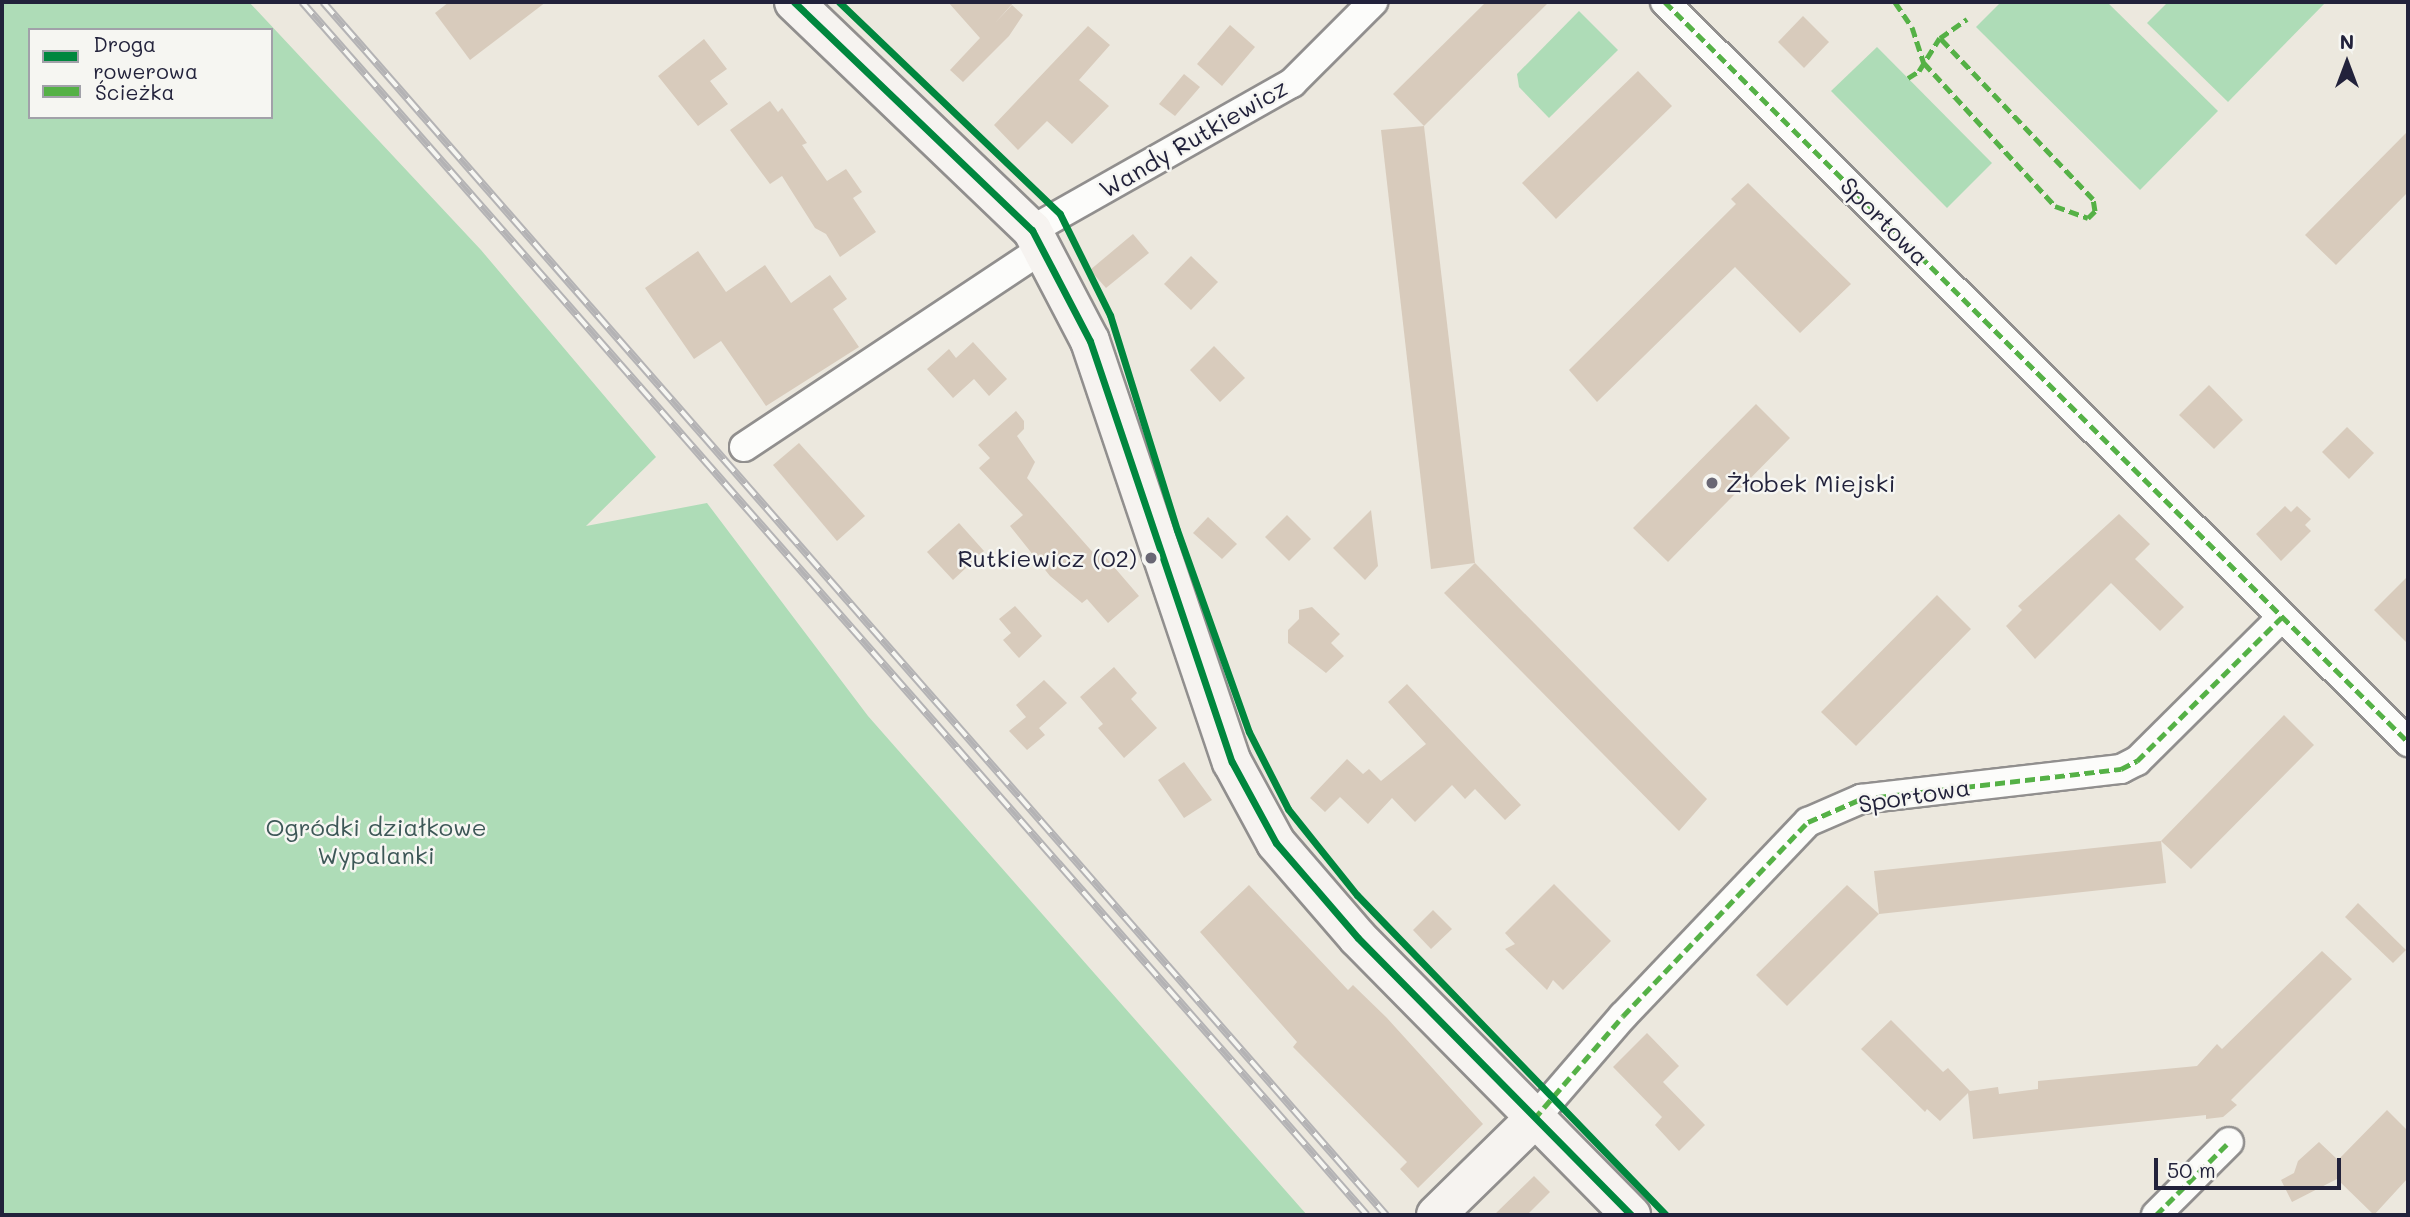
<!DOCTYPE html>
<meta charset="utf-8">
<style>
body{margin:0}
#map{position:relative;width:2410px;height:1217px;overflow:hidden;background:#ece8de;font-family:Mali,sans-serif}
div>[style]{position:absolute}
.green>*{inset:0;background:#aedcb7}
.building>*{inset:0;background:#d8cbbc}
.roads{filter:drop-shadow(2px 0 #918f8e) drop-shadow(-2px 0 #918f8e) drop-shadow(0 2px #918f8e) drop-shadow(0 -2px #918f8e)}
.street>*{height:28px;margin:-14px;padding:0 14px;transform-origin:14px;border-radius:14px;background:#fcfcfa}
.secondary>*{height:38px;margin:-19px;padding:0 19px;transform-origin:19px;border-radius:19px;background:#f6f3f0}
.rail>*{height:8px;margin-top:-4px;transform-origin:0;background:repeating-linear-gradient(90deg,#f6f6f2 0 16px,#b4b3b5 0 32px);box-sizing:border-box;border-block:2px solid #b4b3b5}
.quiet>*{height:5px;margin-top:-2.5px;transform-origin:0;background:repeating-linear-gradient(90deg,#55b146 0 10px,transparent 0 15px)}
.cycleway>*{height:7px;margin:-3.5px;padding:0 3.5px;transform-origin:3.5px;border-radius:3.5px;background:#00873e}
.dots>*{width:19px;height:19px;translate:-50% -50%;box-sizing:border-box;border:4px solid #f6f6f2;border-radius:50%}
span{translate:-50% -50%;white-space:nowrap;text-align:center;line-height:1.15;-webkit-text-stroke:5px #f6f6f2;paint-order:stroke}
.street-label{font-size:24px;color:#22223b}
.poi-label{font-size:24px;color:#22223b}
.left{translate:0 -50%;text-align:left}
.right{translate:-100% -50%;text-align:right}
.park-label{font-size:24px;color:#3d5757}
.frame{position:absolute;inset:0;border:4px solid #22223b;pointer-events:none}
.legend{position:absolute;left:28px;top:28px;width:245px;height:91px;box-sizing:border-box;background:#f6f6f2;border:2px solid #a1a1a9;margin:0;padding:9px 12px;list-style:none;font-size:21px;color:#22223b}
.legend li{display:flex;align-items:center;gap:14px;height:35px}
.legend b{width:35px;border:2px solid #a1a1a9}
.north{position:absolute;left:2312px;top:28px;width:70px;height:70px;-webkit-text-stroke:5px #f6f6f2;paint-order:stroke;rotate:0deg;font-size:19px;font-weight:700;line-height:28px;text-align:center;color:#22223b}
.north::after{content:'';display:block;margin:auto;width:24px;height:32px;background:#22223b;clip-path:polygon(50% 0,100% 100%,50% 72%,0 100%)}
.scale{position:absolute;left:2154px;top:1158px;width:187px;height:32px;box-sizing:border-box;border:4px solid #22223b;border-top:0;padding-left:9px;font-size:21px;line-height:24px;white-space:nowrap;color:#22223b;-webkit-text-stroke:5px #f6f6f2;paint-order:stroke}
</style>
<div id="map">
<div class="green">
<div style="clip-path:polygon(evenodd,2px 2px,249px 2px,481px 250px,656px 457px,586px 526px,707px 503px,868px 716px,1307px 1215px,2px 1215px,2px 2px,30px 30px,271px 30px,271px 117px,30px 117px,30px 30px)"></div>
<div style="clip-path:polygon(2001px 2px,2107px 2px,2218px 111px,2140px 190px,1976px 27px)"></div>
<div style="clip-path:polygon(2168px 2px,2326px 2px,2228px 102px,2147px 23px)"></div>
<div style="clip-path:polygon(1579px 11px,1618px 50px,1549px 118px,1519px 87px,1517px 74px)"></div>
<div style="clip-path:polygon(1877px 47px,1992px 163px,1947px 208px,1831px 91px)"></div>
</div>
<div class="building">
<div style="clip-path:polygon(449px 2px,546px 2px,470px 60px,435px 13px)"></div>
<div style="clip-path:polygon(948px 2px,1014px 2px,995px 23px,1012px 5px,1023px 15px,1009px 36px,963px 82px,950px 70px,980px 38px)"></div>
<div style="clip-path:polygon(1486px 2px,1549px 2px,1424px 126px,1393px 94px)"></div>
<div style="clip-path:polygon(1803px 16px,1829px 42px,1804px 68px,1778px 42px)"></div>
<div style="clip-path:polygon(1230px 25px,1255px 47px,1222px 86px,1197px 64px)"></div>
<div style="clip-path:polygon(1088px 26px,1110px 45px,1079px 80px,1109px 106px,1072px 144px,1047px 121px,1018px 150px,994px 125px)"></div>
<div style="clip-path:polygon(704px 39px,727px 69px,710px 81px,728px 104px,698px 126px,658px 76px)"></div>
<div style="clip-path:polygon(1638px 71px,1672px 106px,1556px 219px,1522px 183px)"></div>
<div style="clip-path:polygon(1184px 74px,1200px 87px,1175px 116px,1159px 104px)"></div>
<div style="clip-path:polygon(770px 101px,778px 112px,782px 108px,807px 143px,802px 145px,827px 181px,846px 169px,862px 192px,853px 198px,876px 232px,840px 257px,826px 234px,815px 228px,782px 176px,770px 184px,730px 130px)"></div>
<div style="clip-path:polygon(1424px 126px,1475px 563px,1431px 569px,1381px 130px)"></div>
<div style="clip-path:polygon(2408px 131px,2408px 192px,2336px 265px,2305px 235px)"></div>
<div style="clip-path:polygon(1748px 183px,1851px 284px,1800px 333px,1735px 267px,1597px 402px,1569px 370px,1736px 204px,1731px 199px)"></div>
<div style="clip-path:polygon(1133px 234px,1149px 253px,1106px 288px,1090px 270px)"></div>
<div style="clip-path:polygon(698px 251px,726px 292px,765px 265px,791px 303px,830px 275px,847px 299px,833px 309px,859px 347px,766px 406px,721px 341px,694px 359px,645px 288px)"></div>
<div style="clip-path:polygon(1191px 256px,1218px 282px,1191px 310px,1164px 284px)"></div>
<div style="clip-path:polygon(973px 342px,1007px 379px,989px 396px,974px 379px,953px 398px,927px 369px,949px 349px,956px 358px)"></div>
<div style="clip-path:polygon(1214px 346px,1245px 378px,1220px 402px,1190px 370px)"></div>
<div style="clip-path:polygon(2209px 385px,2243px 420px,2214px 449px,2179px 415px)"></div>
<div style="clip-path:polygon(1756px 404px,1790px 438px,1668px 562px,1633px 528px)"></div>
<div style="clip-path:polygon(1016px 411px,1024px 421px,1024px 429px,1017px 436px,1035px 462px,1027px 478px,1097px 557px,1102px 553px,1139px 596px,1108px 623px,1087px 599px,1082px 603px,1050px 576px,1010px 526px,1023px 515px,979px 468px,990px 458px,978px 445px)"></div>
<div style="clip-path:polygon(2347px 427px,2374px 453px,2349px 479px,2322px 452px)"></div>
<div style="clip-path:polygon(799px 443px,865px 516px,837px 541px,773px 465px)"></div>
<div style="clip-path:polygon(2285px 506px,2291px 512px,2297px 506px,2311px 519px,2305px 525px,2311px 531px,2281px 561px,2256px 534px)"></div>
<div style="clip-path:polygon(1371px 510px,1378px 566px,1365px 580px,1333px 548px)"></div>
<div style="clip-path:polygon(2119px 514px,2150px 544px,2135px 559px,2184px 607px,2160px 631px,2111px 583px,2035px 659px,2006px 626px,2022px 610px,2018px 606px)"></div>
<div style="clip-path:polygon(1287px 515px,1311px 539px,1289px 561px,1265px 537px)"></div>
<div style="clip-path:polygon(1208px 517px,1237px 544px,1222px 559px,1193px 533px)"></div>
<div style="clip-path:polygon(959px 523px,984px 551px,953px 580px,927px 552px)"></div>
<div style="clip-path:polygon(1475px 563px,1707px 799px,1679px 831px,1444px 593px)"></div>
<div style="clip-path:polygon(2408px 576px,2408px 644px,2374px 610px)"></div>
<div style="clip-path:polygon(1937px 595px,1971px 629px,1856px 746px,1821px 712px)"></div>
<div style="clip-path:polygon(1015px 606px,1042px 636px,1019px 658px,1003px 640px,1011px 633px,999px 619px)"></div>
<div style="clip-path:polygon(1312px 607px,1340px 634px,1331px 643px,1344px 656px,1326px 673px,1288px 643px,1288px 630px,1299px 619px,1299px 610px)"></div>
<div style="clip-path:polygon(1114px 667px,1137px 693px,1131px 699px,1157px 728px,1124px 758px,1098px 728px,1103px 724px,1080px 697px)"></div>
<div style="clip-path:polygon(1044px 680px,1067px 703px,1039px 728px,1045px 735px,1027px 750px,1009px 731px,1026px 717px,1016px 705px)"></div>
<div style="clip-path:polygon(1407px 684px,1521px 805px,1505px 820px,1475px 789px,1465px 799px,1452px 785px,1415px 822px,1392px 798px,1368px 824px,1340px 797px,1325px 812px,1310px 798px,1347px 759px,1363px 774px,1369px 769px,1381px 781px,1426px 744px,1388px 702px)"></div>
<div style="clip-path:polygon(2284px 715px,2314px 745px,2191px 869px,2161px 841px)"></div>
<div style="clip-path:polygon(1184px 762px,1212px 800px,1184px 818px,1158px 780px)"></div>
<div style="clip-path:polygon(2161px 841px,2166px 883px,1879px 914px,1874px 871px)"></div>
<div style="clip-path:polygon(1554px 884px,1611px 941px,1563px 990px,1553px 980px,1547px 990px,1505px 949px,1515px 944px,1505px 933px)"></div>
<div style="clip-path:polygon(1249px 885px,1348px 990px,1353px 985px,1387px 1018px,1483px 1124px,1418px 1188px,1400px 1169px,1407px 1162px,1293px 1047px,1297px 1042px,1200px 932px)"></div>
<div style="clip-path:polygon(1847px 885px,1879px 914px,1787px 1006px,1756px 975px)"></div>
<div style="clip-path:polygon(2358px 903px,2406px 950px,2393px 963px,2345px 917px)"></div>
<div style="clip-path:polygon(1433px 910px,1452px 929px,1431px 949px,1413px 930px)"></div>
<div style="clip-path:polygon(2322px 951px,2352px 979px,2231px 1100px,2237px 1105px,2223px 1117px,2206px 1119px,2206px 1115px,1973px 1139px,1968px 1093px,1940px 1121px,1927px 1109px,1925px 1112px,1861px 1049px,1891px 1020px,1943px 1072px,1948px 1068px,1970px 1091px,1998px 1087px,1999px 1094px,2038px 1089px,2038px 1081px,2197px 1066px,2217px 1044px,2222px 1049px)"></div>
<div style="clip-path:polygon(1647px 1033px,1679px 1066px,1663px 1082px,1705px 1125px,1679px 1151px,1655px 1125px,1662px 1117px,1613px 1067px)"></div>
<div style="clip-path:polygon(2387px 1110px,2408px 1131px,2408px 1178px,2374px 1215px,2337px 1179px,2292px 1202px,2281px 1180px,2294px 1173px,2298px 1161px,2319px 1142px,2338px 1160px)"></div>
<div style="clip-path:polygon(1534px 1176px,1550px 1192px,1527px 1215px,1494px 1215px)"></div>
</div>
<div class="roads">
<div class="street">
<div style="left:1665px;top:2px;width:1049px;rotate:44.88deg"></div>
<div style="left:1032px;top:230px;width:299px;rotate:-29.5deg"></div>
<div style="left:1292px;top:83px;width:115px;rotate:-45deg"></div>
<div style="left:744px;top:447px;width:358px;rotate:-33.6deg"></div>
<div style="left:1534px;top:1119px;width:136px;rotate:-49.2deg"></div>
<div style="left:1623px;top:1016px;width:268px;rotate:-46.4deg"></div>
<div style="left:1808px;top:822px;width:58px;rotate:-23.5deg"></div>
<div style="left:1861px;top:799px;width:262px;rotate:-6.6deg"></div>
<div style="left:2121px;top:769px;width:18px;rotate:-27deg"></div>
<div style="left:2137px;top:761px;width:204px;rotate:-44.8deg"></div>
<div style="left:2156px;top:1215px;width:103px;rotate:-45deg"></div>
</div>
<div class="secondary">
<div style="left:794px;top:2px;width:330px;rotate:43.8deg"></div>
<div style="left:1032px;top:230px;width:125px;rotate:62.4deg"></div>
<div style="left:1090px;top:341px;width:444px;rotate:71.4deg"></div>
<div style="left:1232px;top:762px;width:92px;rotate:61.5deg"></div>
<div style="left:1276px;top:843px;width:125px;rotate:49.2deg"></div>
<div style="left:1358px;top:938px;width:389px;rotate:45.4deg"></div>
<div style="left:1436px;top:1215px;width:137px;rotate:-44.4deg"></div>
</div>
</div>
<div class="rail">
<div style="left:302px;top:2px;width:1614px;rotate:48.72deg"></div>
<div style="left:323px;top:2px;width:1613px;rotate:48.77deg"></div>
</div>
<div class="quiet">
<div style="left:1665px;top:2px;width:1049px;rotate:44.88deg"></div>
<div style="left:1895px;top:2px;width:30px;rotate:56deg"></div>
<div style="left:1912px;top:27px;width:38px;rotate:72deg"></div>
<div style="left:1924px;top:63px;width:194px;rotate:47.5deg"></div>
<div style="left:2055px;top:206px;width:35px;rotate:20deg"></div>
<div style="left:2088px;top:218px;width:10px;rotate:-45deg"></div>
<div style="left:2095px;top:211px;width:12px;rotate:-99deg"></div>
<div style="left:2093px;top:199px;width:222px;rotate:-133.5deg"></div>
<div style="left:1908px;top:78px;width:13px;rotate:-32deg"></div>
<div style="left:1919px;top:71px;width:39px;rotate:-58deg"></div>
<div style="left:1940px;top:38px;width:33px;rotate:-35deg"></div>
<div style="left:1534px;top:1119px;width:136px;rotate:-49.2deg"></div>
<div style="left:1623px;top:1016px;width:268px;rotate:-46.4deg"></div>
<div style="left:1808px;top:822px;width:58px;rotate:-23.5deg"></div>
<div style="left:1861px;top:799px;width:262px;rotate:-6.6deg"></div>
<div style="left:2121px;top:769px;width:18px;rotate:-27deg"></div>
<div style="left:2137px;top:761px;width:204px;rotate:-44.8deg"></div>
<div style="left:2156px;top:1215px;width:103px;rotate:-45deg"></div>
</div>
<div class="cycleway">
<div style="left:794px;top:2px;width:330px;rotate:43.8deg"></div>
<div style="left:1032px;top:230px;width:125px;rotate:62.4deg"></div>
<div style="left:1090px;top:341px;width:444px;rotate:71.4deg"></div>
<div style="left:1232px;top:762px;width:92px;rotate:61.5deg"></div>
<div style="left:1276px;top:843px;width:125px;rotate:49.2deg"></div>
<div style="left:1358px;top:938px;width:389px;rotate:45.4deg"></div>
<div style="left:839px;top:2px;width:306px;rotate:43.8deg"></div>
<div style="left:1060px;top:214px;width:113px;rotate:63.7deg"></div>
<div style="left:1110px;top:315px;width:225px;rotate:72.7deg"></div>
<div style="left:1177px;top:530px;width:214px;rotate:70.4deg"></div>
<div style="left:1249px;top:732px;width:86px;rotate:63.1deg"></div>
<div style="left:1288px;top:809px;width:110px;rotate:51.3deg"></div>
<div style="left:1357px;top:895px;width:445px;rotate:46deg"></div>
</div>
<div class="dots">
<div style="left:1712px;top:483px;background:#696774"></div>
<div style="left:1151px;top:558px;background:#696774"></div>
</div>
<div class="street-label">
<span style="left:1193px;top:138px;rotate:-30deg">Wandy Rutkiewicz</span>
<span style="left:1885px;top:221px;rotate:45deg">Sportowa</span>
<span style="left:1914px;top:795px;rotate:-9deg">Sportowa</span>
</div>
<div class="poi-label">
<span class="left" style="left:1726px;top:483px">Żłobek Miejski</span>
<span class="right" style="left:1137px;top:558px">Rutkiewicz (02)</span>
</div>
<div class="park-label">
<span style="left:376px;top:841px">Ogródki działkowe<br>Wypalanki</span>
</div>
<div class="frame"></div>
<ul class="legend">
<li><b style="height:9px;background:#00873e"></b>Droga rowerowa</li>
<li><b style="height:9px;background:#55b146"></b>Ścieżka</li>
</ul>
<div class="north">N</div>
<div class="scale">50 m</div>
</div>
